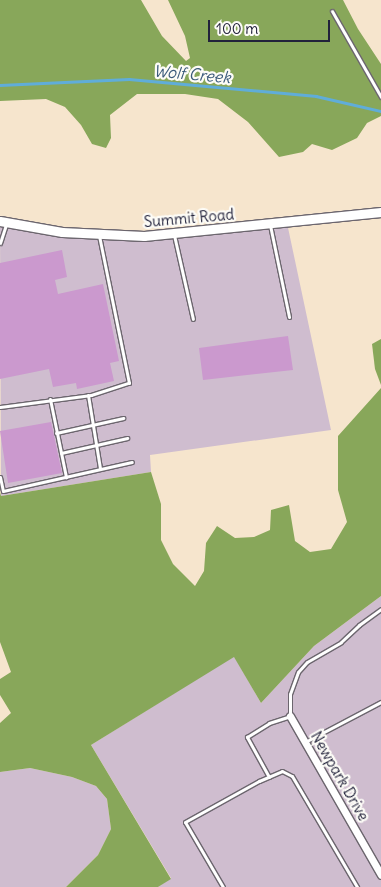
<!DOCTYPE html>
<style>
body{margin:0}
#map{position:relative;width:381px;height:887px;overflow:hidden;background:#f6e5cd;font-family:Delius,sans-serif}
div>[style]{position:absolute}
.industrial>*{inset:0;background:#cfbdcf}
.forest>*{inset:0;background:#88a75a}
.stream>*{height:2.5px;margin:-1.25px;padding:0 1.25px;transform-origin:1.25px;border-radius:1.25px;background:#60add9}
.building>*{inset:0;background:#cb99ce}
.roads{filter:drop-shadow(1px 0 #6c666e) drop-shadow(-1px 0 #6c666e) drop-shadow(0 1px #6c666e) drop-shadow(0 -1px #6c666e)}
.service>*{height:3px;margin:-1.5px;padding:0 1.5px;transform-origin:1.5px;border-radius:1.5px;background:#fff}
.minor>*{height:7px;margin:-3.5px;padding:0 3.5px;transform-origin:3.5px;border-radius:3.5px;background:#fff}
.tertiary>*{height:9px;margin:-4.5px;padding:0 4.5px;transform-origin:4.5px;border-radius:4.5px;background:#fff}
span{translate:-50% -50%;white-space:nowrap;text-align:center;line-height:1.15;-webkit-text-stroke:4.5px #fdfcf7;paint-order:stroke}
.street-label{font-size:15px;color:#22223b}
.water-label{font-size:16px;color:#3b5a7a;font-style:italic}
.scale{position:absolute;left:208px;top:20px;width:122px;height:22px;box-sizing:border-box;border:2px solid #22223b;border-top:0;padding-left:6px;font-size:15px;line-height:18px;white-space:nowrap;color:#22223b;-webkit-text-stroke:4px #fdfcf7;paint-order:stroke}
</style>
<div id="map">
<div class="industrial">
<div style="clip-path:polygon(0 221px,102px 235px,287px 223px,331px 430px,150px 455px,151px 472px,1px 496px)"></div>
<div style="clip-path:polygon(381px 596px,381px 887px,158px 887px,171px 878px,91px 745px,234px 656px,261px 703px,314px 646px)"></div>
<div style="clip-path:polygon(30px 768px,72px 777px,96px 786px,107px 799px,111px 829px,98px 855px,66px 887px,0 887px,0 772px)"></div>
</div>
<div class="forest">
<div style="clip-path:polygon(0 0,141px 0,162px 36px,186px 61px,190px 58px,185px 36px,168px 0,343px 0,358px 29px,381px 64px,381px 116px,367px 123px,357px 138px,332px 150px,312px 144px,303px 152px,279px 157px,248px 122px,218px 99px,185px 94px,137px 94px,110px 115px,111px 138px,106px 148px,92px 144px,81px 125px,65px 107px,46px 99px,0 101px)"></div>
<div style="clip-path:polygon(381px 339px,381px 385px,375px 369px,372px 344px)"></div>
<div style="clip-path:polygon(381px 388px,381px 596px,314px 646px,261px 703px,234px 657px,91px 745px,171px 879px,158px 887px,66px 887px,98px 855px,111px 829px,107px 799px,96px 786px,72px 777px,30px 768px,0 772px,0 723px,11px 713px,0 695px,0 679px,11px 672px,0 642px,0 492px,1px 496px,151px 472px,161px 504px,161px 540px,173px 564px,195px 586px,204px 571px,206px 543px,217px 526px,235px 538px,254px 537px,270px 530px,271px 510px,289px 505px,295px 541px,310px 552px,331px 549px,347px 522px,338px 490px,338px 436px)"></div>
</div>
<div class="stream">
<div style="left:0;top:85px;width:129px;rotate:-2.7deg"></div>
<div style="left:129px;top:79px;width:188px;rotate:5.2deg"></div>
<div style="left:316px;top:96px;width:67px;rotate:13deg"></div>
</div>
<div class="building">
<div style="clip-path:polygon(62px 250px,67px 277px,55px 280px,58px 294px,103px 284px,119px 361px,110px 363px,114px 381px,77px 389px,76px 383px,53px 387px,49px 369px,0 379px,0 263px)"></div>
<div style="clip-path:polygon(288px 336px,293px 370px,203px 380px,199px 348px)"></div>
<div style="clip-path:polygon(51px 422px,62px 473px,8px 483px,0 431px)"></div>
</div>
<div class="roads">
<div class="service">
<div style="left:332px;top:11px;width:99px;rotate:60.3deg"></div>
<div style="left:270px;top:225px;width:94px;rotate:78.3deg"></div>
<div style="left:174px;top:235px;width:86px;rotate:77.3deg"></div>
<div style="left:0;top:243px;width:20px;rotate:-72deg"></div>
<div style="left:88px;top:395px;width:74px;rotate:80.7deg"></div>
<div style="left:50px;top:399px;width:80px;rotate:78.4deg"></div>
<div style="left:0;top:407px;width:92px;rotate:-7.5deg"></div>
<div style="left:91px;top:395px;width:40px;rotate:-18deg"></div>
<div style="left:129px;top:383px;width:151px;rotate:-101.5deg"></div>
<div style="left:56px;top:433px;width:69px;rotate:-12.6deg"></div>
<div style="left:61px;top:453px;width:68px;rotate:-12.8deg"></div>
<div style="left:0;top:477px;width:14px;rotate:78deg"></div>
<div style="left:3px;top:491px;width:132px;rotate:-12.7deg"></div>
<div style="left:305px;top:742px;width:86px;rotate:-27.8deg"></div>
<div style="left:269px;top:777px;width:46px;rotate:-118.8deg"></div>
<div style="left:247px;top:737px;width:26px;rotate:-32deg"></div>
<div style="left:269px;top:723px;width:22px;rotate:-18deg"></div>
<div style="left:290px;top:716px;width:22px;rotate:-90deg"></div>
<div style="left:290px;top:694px;width:23px;rotate:-70deg"></div>
<div style="left:298px;top:672px;width:13px;rotate:-48deg"></div>
<div style="left:307px;top:662px;width:39px;rotate:-30deg"></div>
<div style="left:341px;top:642px;width:25px;rotate:-43deg"></div>
<div style="left:359px;top:625px;width:27px;rotate:-36deg"></div>
<div style="left:223px;top:887px;width:75px;rotate:-120.3deg"></div>
<div style="left:185px;top:822px;width:85px;rotate:-29deg"></div>
<div style="left:259px;top:781px;width:25px;rotate:-23deg"></div>
<div style="left:282px;top:771px;width:11px;rotate:27deg"></div>
<div style="left:292px;top:776px;width:129px;rotate:59.6deg"></div>
</div>
<div class="minor">
<div style="left:290px;top:716px;width:183px;rotate:60.2deg"></div>
</div>
<div class="tertiary">
<div style="left:0;top:221px;width:63px;rotate:10.1deg"></div>
<div style="left:62px;top:232px;width:82px;rotate:2.8deg"></div>
<div style="left:144px;top:236px;width:238px;rotate:-5.8deg"></div>
</div>
</div>
<div class="street-label">
<span style="left:189px;top:218px;rotate:-5deg">Summit Road</span>
<span style="left:340px;top:776px;rotate:60deg">Newpark Drive</span>
</div>
<div class="water-label">
<span style="left:192px;top:74px;rotate:5deg">Wolf Creek</span>
</div>
<div class="scale">100 m</div>
</div>
